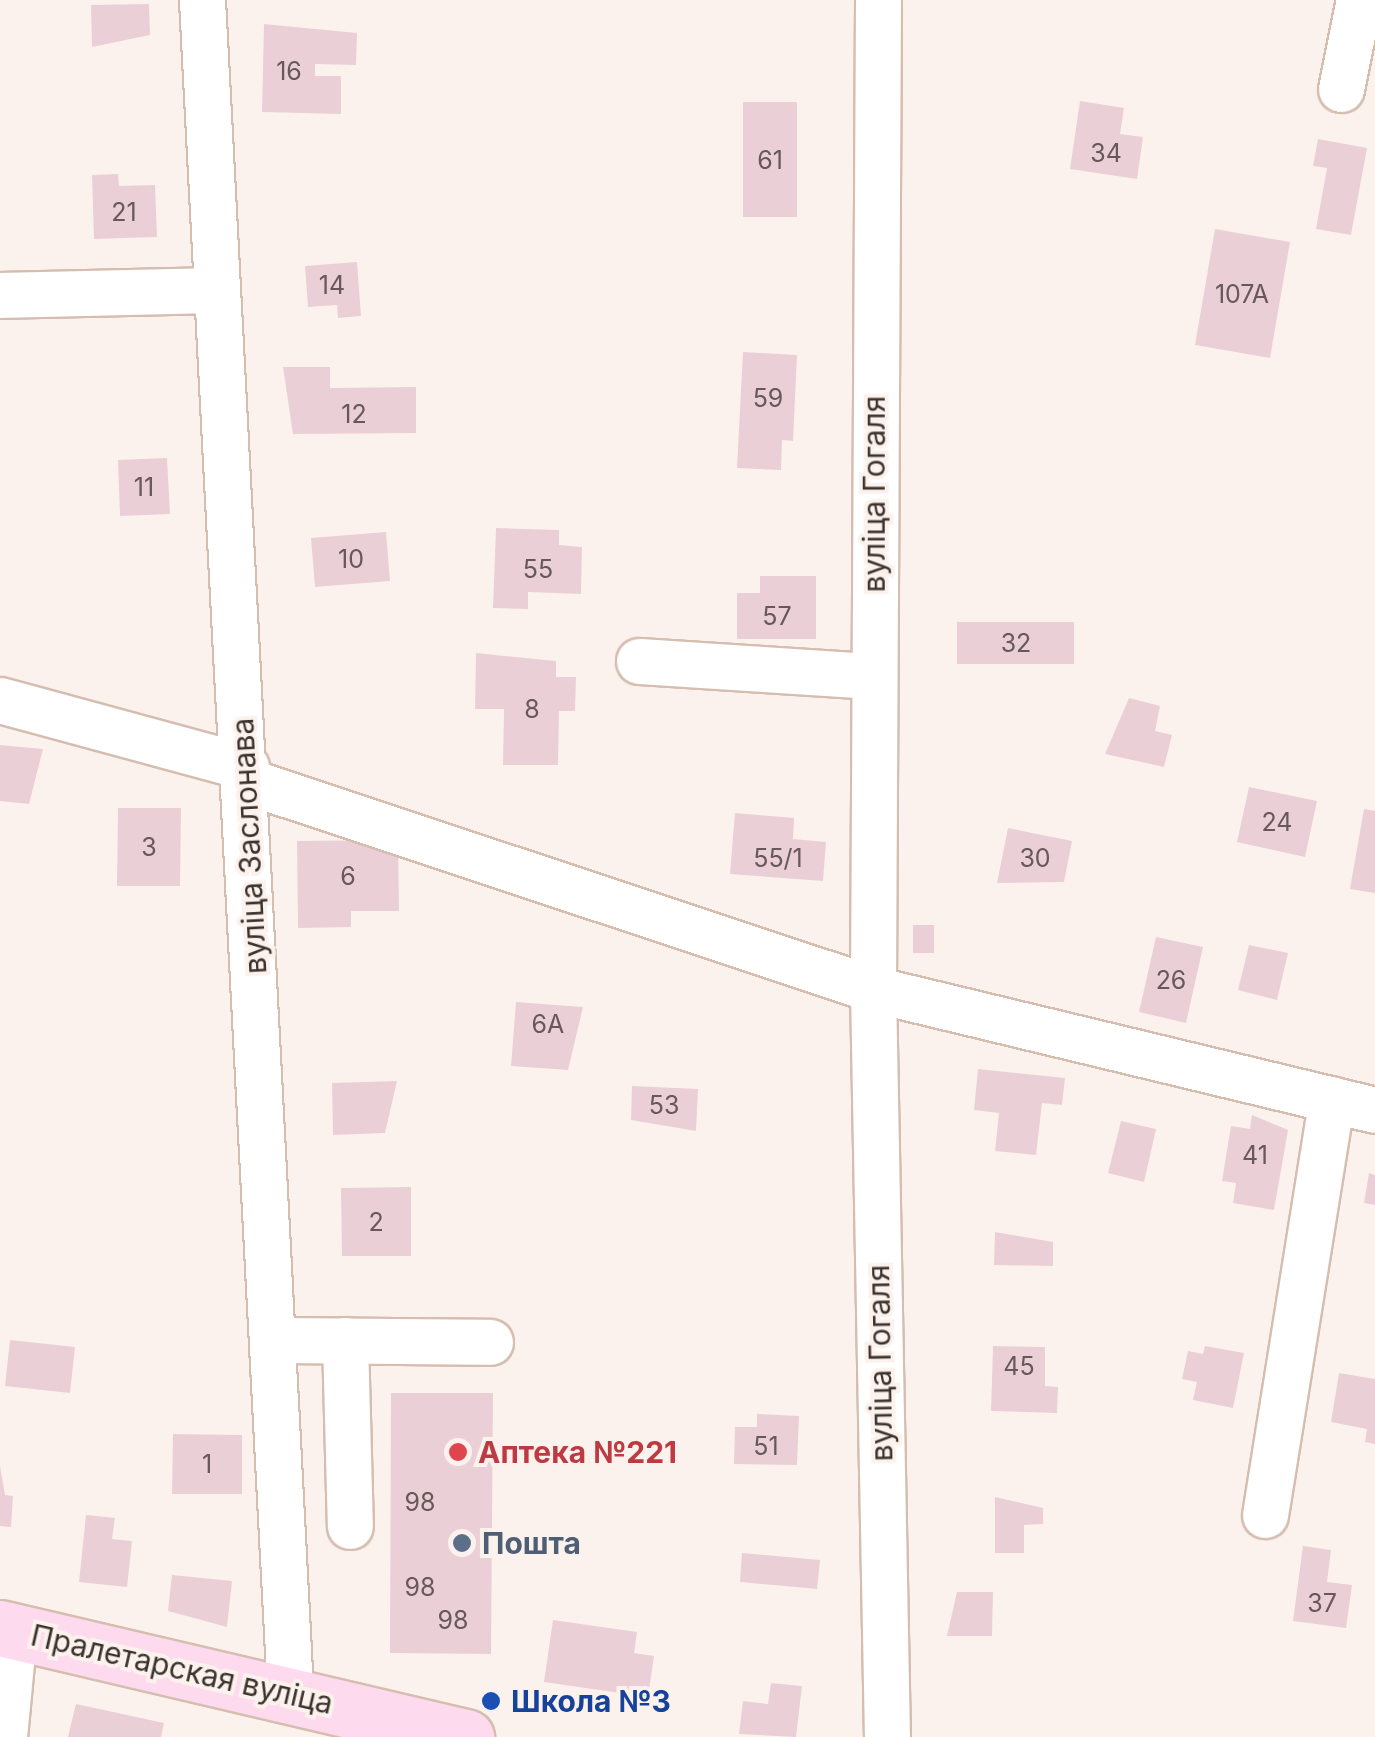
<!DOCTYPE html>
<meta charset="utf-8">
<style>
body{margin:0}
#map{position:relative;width:1375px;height:1737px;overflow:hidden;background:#fcf2ed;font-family:Inter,sans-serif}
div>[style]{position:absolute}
.building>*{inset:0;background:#ebcfd7}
.roads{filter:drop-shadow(2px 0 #d5bdb0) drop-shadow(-2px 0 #d5bdb0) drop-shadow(0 2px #d5bdb0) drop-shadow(0 -2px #d5bdb0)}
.minor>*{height:45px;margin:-22.5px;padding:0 22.5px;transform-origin:22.5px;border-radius:22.5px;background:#fff}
.major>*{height:55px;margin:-27.5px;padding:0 27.5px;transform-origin:27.5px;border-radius:27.5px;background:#fedaee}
.dots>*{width:28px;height:28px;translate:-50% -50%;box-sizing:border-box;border:5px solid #fcf2ed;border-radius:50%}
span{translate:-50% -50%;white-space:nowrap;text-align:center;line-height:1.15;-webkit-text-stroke:8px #fcf2ed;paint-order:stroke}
.number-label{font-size:25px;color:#675958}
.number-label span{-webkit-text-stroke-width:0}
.street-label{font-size:30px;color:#3b322d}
.health-label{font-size:30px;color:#be3a42;font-weight:700}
.left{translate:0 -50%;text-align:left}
.service-label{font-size:30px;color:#4e5e75;font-weight:700}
.transit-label{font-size:30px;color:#164399;font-weight:700}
</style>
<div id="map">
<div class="building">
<div style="clip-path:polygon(149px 4px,150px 35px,92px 47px,91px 5px)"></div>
<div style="clip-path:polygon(264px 24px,357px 33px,356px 65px,315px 64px,315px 76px,341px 76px,341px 114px,262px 112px)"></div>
<div style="clip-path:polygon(1080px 101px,1124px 108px,1120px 134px,1143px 137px,1137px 179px,1070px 169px)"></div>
<div style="clip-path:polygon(743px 102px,797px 102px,797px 217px,743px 217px)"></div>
<div style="clip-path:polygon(1318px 139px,1367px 148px,1351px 235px,1316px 229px,1327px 168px,1313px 166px)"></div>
<div style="clip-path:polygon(118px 174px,119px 186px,155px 185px,157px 237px,94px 239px,92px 175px)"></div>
<div style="clip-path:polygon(1215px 229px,1290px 242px,1270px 358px,1195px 345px)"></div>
<div style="clip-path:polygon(357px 262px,361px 316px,338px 318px,337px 305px,308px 307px,305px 266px)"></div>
<div style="clip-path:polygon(743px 352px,797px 355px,793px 441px,782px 440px,781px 470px,737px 468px)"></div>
<div style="clip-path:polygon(283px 367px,330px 367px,330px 388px,416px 387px,416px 433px,293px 434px)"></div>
<div style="clip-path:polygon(167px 458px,170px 514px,120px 516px,118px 460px)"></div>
<div style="clip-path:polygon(496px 528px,559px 530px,559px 545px,582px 547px,581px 594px,528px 592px,528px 609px,493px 608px)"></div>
<div style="clip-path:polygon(386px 532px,390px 581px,315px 587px,311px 538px)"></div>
<div style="clip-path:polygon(760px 576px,816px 576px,816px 639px,737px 639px,737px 593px,760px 593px)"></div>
<div style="clip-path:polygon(957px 622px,1074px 622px,1074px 664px,957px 664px)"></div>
<div style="clip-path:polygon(476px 653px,556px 661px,556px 677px,576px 677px,575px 711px,559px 711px,558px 765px,503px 765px,504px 709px,475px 709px)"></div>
<div style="clip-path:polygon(1129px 698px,1160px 706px,1155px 731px,1172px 735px,1164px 767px,1105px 754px)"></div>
<div style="clip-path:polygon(0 745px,43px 749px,29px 804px,0 801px)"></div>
<div style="clip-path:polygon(1249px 787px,1317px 801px,1305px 857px,1237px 842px)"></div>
<div style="clip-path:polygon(118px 808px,181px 808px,180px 886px,117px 886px)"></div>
<div style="clip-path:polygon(1364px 809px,1375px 811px,1375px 893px,1350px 889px)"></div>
<div style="clip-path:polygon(735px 813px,794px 818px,793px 839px,826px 842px,823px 881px,730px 874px)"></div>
<div style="clip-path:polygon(1008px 828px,1072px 841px,1064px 882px,997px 883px)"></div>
<div style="clip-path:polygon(398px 840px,399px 911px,351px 911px,351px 927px,298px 928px,297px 841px)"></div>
<div style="clip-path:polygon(913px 925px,934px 925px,934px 953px,913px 953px)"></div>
<div style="clip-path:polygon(1156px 937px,1203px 947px,1186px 1023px,1139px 1012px)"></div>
<div style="clip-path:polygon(1249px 945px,1288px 953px,1277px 1000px,1238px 990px)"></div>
<div style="clip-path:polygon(516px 1002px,583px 1007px,568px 1070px,511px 1066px)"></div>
<div style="clip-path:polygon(978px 1069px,1065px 1078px,1062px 1105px,1042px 1103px,1036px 1155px,995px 1151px,999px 1113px,974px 1110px)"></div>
<div style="clip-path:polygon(397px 1081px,385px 1133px,333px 1135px,332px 1083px)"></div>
<div style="clip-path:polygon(632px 1086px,698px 1089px,696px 1131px,631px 1120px)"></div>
<div style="clip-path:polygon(1252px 1115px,1288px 1130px,1274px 1210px,1233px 1203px,1236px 1183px,1222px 1181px,1231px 1126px,1250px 1129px)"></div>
<div style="clip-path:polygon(1121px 1121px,1156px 1129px,1144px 1182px,1108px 1173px)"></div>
<div style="clip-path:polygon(1369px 1173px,1375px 1175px,1375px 1205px,1364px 1203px)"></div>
<div style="clip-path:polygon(411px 1187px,411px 1256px,342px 1256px,341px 1188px)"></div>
<div style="clip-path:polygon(995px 1232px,1053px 1242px,1053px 1266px,994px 1265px)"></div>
<div style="clip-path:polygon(10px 1340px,75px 1347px,70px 1393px,5px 1386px)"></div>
<div style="clip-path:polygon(993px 1346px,1045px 1347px,1045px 1386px,1058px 1387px,1057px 1413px,991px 1411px)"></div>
<div style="clip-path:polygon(1205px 1346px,1244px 1353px,1233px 1408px,1193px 1400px,1197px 1382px,1182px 1379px,1188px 1351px,1203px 1354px)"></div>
<div style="clip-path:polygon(1339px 1373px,1375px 1379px,1375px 1444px,1365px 1442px,1367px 1429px,1331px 1422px)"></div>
<div style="clip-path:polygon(391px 1393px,493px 1393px,491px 1654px,390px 1653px)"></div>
<div style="clip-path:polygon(757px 1414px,799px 1416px,797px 1465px,734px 1464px,735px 1427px,757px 1427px)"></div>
<div style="clip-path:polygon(173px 1434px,242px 1435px,242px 1494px,172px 1494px)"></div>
<div style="clip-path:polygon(0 1466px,5px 1495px,13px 1496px,11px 1527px,0 1526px)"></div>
<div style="clip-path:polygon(995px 1497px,1043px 1508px,1043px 1524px,1024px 1525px,1024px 1553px,995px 1553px)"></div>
<div style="clip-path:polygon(86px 1515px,115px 1518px,112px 1539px,132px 1541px,127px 1587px,79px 1582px)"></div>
<div style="clip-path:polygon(1303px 1546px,1331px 1550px,1327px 1582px,1352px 1585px,1346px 1628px,1293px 1621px)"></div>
<div style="clip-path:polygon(742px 1553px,820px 1560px,817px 1589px,740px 1582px)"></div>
<div style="clip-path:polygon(172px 1575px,232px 1581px,227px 1627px,168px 1611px)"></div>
<div style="clip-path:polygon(957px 1592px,993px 1592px,992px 1636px,947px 1636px)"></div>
<div style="clip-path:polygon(553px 1620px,637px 1632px,634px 1653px,654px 1656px,648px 1697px,544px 1682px)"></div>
<div style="clip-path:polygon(771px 1683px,802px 1686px,796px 1737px,739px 1734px,743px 1701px,768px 1704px)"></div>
<div style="clip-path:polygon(76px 1704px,164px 1723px,161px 1737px,68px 1737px)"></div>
</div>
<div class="roads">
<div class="minor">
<div style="left:202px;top:0;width:1694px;rotate:87.02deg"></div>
<div style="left:878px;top:0;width:989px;rotate:90.29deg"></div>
<div style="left:873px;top:989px;width:748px;rotate:88.93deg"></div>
<div style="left:1341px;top:89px;width:91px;rotate:-78.6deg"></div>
<div style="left:0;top:295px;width:215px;rotate:-1.3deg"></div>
<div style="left:639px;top:661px;width:235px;rotate:3.7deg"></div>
<div style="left:0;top:700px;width:255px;rotate:15.2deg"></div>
<div style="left:247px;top:781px;width:660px;rotate:18.38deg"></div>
<div style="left:873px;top:989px;width:516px;rotate:13.55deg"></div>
<div style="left:273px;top:1340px;width:217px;rotate:0.5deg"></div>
<div style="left:345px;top:1340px;width:186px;rotate:88.5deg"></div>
<div style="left:1265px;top:1515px;width:421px;rotate:-80.9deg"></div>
<div style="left:4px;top:1737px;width:106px;rotate:-84.6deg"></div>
</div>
<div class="major">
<div style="left:0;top:1628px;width:479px;rotate:13.2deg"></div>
</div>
</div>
<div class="dots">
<div style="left:458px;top:1452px;background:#e0444e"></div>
<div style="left:462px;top:1543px;background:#5c6f8a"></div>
<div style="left:491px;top:1701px;background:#1a4fb4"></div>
</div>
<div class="number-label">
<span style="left:289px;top:71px">16</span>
<span style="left:1106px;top:153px">34</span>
<span style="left:770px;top:160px">61</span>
<span style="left:124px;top:212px">21</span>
<span style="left:332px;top:285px">14</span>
<span style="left:1242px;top:294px">107А</span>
<span style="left:768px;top:398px">59</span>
<span style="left:354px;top:414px">12</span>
<span style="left:144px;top:487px">11</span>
<span style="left:351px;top:559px">10</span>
<span style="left:538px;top:569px">55</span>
<span style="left:777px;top:616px">57</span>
<span style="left:1016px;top:643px">32</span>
<span style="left:532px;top:709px">8</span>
<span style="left:1277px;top:822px">24</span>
<span style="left:149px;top:847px">3</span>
<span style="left:778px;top:858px">55/1</span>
<span style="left:1035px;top:858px">30</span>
<span style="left:348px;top:876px">6</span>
<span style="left:1171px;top:980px">26</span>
<span style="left:548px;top:1024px">6А</span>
<span style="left:664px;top:1105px">53</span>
<span style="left:1255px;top:1155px">41</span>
<span style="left:376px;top:1222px">2</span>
<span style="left:1019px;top:1366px">45</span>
<span style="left:766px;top:1446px">51</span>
<span style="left:207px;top:1464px">1</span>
<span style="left:420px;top:1502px">98</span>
<span style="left:420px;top:1587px">98</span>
<span style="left:1322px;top:1603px">37</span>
<span style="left:453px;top:1620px">98</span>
</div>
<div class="street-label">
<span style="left:874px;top:494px;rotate:-90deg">вуліца Гогаля</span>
<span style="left:249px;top:846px;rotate:-93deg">вуліца Заслонава</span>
<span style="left:880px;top:1363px;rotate:-91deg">вуліца Гогаля</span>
<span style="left:182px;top:1669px;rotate:13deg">Пралетарская вуліца</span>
</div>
<div class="health-label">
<span class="left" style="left:478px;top:1452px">Аптека №221</span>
</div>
<div class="service-label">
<span class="left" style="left:482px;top:1543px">Пошта</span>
</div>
<div class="transit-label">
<span class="left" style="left:511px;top:1701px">Школа №3</span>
</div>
</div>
